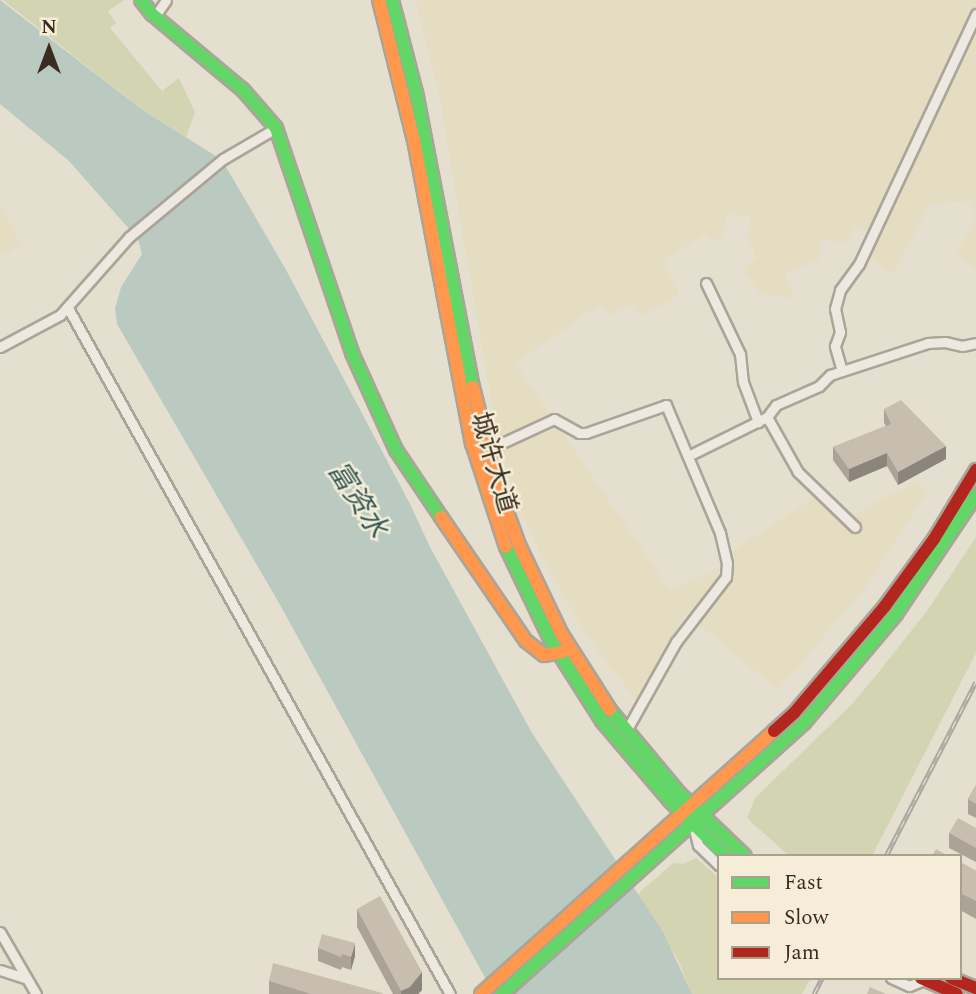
<!DOCTYPE html>
<meta charset="utf-8">
<style>
body{margin:0}
#map{position:relative;width:976px;height:994px;overflow:hidden;background:#e5dfcf;font-family:Spectral,"Noto Sans SC",serif}
div>[style]{position:absolute}
.farmland>*{inset:0;background:#e4ddc1}
.green>*{inset:0;background:#d3d4b2}
.water>*{inset:0;background:#bacac0}
.roads{filter:drop-shadow(2px 0 #aba498) drop-shadow(-2px 0 #aba498) drop-shadow(0 2px #aba498) drop-shadow(0 -2px #aba498)}
.street>*{height:9px;margin:-4.5px;padding:0 4.5px;transform-origin:4.5px;border-radius:4.5px;background:#ede9e1}
.fast>*{height:12px;margin:-6px;padding:0 6px;transform-origin:6px;border-radius:6px;background:#63d668}
.slow>*{height:12px;margin:-6px;padding:0 6px;transform-origin:6px;border-radius:6px;background:#ff974d}
.jam>*{height:12px;margin:-6px;padding:0 6px;transform-origin:6px;border-radius:6px;background:#b3261e}
.rail>*{height:5px;margin-top:-2.5px;transform-origin:0;background:repeating-linear-gradient(90deg,#f5edd7 0 8px,#ada9a1 0 16px);box-sizing:border-box;border-block:2px solid #ada9a1}
.wall>*{inset:0;background:#aca397}
.shaded-wall>*{inset:0;background:#8c857b}
.building>*{inset:0;background:#c8beb0}
span{translate:-50% -50%;white-space:nowrap;text-align:center;line-height:1.15;-webkit-text-stroke:5px #f5edd7;paint-order:stroke}
.street-label{font-size:26px;color:#392d20}
.water-label{font-size:28px;color:#305957;font-style:italic}
.legend{position:absolute;left:717px;top:854px;width:245px;height:126px;box-sizing:border-box;background:#f5edd7;border:2px solid #aaa08e;margin:0;padding:9px 12px;list-style:none;font-size:21px;color:#392d20}
.legend li{display:flex;align-items:center;gap:14px;height:35px}
.legend b{width:35px;border:2px solid #aaa08e}
.north{position:absolute;left:14px;top:14px;width:70px;height:70px;-webkit-text-stroke:5px #f5edd7;paint-order:stroke;rotate:0deg;font-size:19px;font-weight:700;line-height:28px;text-align:center;color:#392d20}
.north::after{content:'';display:block;margin:auto;width:24px;height:32px;background:#392d20;clip-path:polygon(50% 0,100% 100%,50% 72%,0 100%)}
</style>
<div id="map">
<div class="farmland">
<div style="clip-path:polygon(416px 0,976px 0,976px 215px,970px 201px,930px 204px,893px 274px,865px 255px,874px 235px,856px 226px,846px 242px,821px 240px,818px 260px,785px 273px,794px 298px,760px 294px,744px 269px,756px 258px,748px 237px,750px 217px,726px 214px,723px 236px,713px 242px,707px 233px,663px 260px,680px 295px,641px 315px,634px 303px,609px 316px,601px 304px,515px 363px,670px 590px,730px 564px,730px 552px,816px 497px,842px 521px,913px 483px,929px 490px,863px 591px,778px 690px,685px 613px,638px 703px,588px 637px,541px 556px,512px 488px,498px 440px,437px 84px)"></div>
<div style="clip-path:polygon(0 206px,21px 245px,0 257px)"></div>
<div style="clip-path:polygon(976px 217px,976px 269px,956px 257px)"></div>
</div>
<div class="green">
<div style="clip-path:polygon(3px 0,124px 0,108px 11px,116px 23px,110px 28px,162px 91px,179px 78px,195px 112px,186px 137px,141px 109px)"></div>
<div style="clip-path:polygon(976px 537px,976px 653px,872px 856px,789px 856px,747px 818px,755px 798px,852px 704px,878px 673px,927px 611px)"></div>
<div style="clip-path:polygon(696px 858px,719px 878px,719px 978px,811px 978px,802px 994px,692px 994px,678px 960px,638px 894px,673px 863px,683px 864px)"></div>
</div>
<div class="water">
<div style="clip-path:polygon(0 0,141px 109px,222px 160px,285px 268px,410px 504px,430px 547px,532px 733px,663px 932px,692px 994px,494px 994px,279px 603px,117px 324px,115px 309px,121px 287px,142px 254px,138px 239px,69px 161px,0 104px)"></div>
</div>
<div class="roads">
<div class="street">
<div style="left:155px;top:16px;width:19px;rotate:-55deg"></div>
<div style="left:706px;top:283px;width:79px;rotate:64.4deg"></div>
<div style="left:740px;top:354px;width:28px;rotate:84deg"></div>
<div style="left:743px;top:382px;width:43px;rotate:69.4deg"></div>
<div style="left:68px;top:308px;width:785px;rotate:60.89deg"></div>
<div style="left:0;top:347px;width:68px;rotate:-28.1deg"></div>
<div style="left:60px;top:315px;width:104px;rotate:-48.5deg"></div>
<div style="left:129px;top:237px;width:122px;rotate:-39.7deg"></div>
<div style="left:223px;top:159px;width:61px;rotate:-30.3deg"></div>
<div style="left:842px;top:371px;width:26px;rotate:-106deg"></div>
<div style="left:835px;top:346px;width:15px;rotate:-70deg"></div>
<div style="left:840px;top:332px;width:24px;rotate:-102deg"></div>
<div style="left:835px;top:309px;width:20px;rotate:-75deg"></div>
<div style="left:840px;top:290px;width:32px;rotate:-54deg"></div>
<div style="left:859px;top:264px;width:276px;rotate:-64.9deg"></div>
<div style="left:767px;top:417px;width:63px;rotate:60.6deg"></div>
<div style="left:798px;top:472px;width:79px;rotate:44deg"></div>
<div style="left:487px;top:450px;width:74px;rotate:-24.8deg"></div>
<div style="left:554px;top:419px;width:29px;rotate:29deg"></div>
<div style="left:579px;top:433px;width:7px"></div>
<div style="left:586px;top:433px;width:85px;rotate:-19.3deg"></div>
<div style="left:666px;top:405px;width:139px;rotate:67.1deg"></div>
<div style="left:720px;top:533px;width:31px;rotate:77deg"></div>
<div style="left:727px;top:563px;width:14px;rotate:94deg"></div>
<div style="left:726px;top:577px;width:82px;rotate:127.6deg"></div>
<div style="left:676px;top:642px;width:102px;rotate:119.3deg"></div>
<div style="left:688px;top:456px;width:88px;rotate:-26.3deg"></div>
<div style="left:767px;top:417px;width:15px;rotate:-53deg"></div>
<div style="left:776px;top:405px;width:47px;rotate:-23.8deg"></div>
<div style="left:819px;top:386px;width:16px;rotate:-45deg"></div>
<div style="left:830px;top:375px;width:103px;rotate:-18.1deg"></div>
<div style="left:928px;top:343px;width:17px;rotate:-3deg"></div>
<div style="left:945px;top:342px;width:17px;rotate:13deg"></div>
<div style="left:962px;top:346px;width:14px;rotate:-12deg"></div>
<div style="left:693px;top:825px;width:21px;rotate:76deg"></div>
<div style="left:698px;top:845px;width:29px;rotate:44deg"></div>
<div style="left:0;top:932px;width:72px;rotate:59.9deg"></div>
<div style="left:0;top:970px;width:28px;rotate:18deg"></div>
<div style="left:891px;top:978px;width:20px;rotate:24deg"></div>
<div style="left:909px;top:986px;width:17px;rotate:-21deg"></div>
</div>
<div class="fast">
<div style="left:141px;top:0;width:18px;rotate:52deg"></div>
<div style="left:152px;top:14px;width:119px;rotate:39.9deg"></div>
<div style="left:243px;top:90px;width:50px;rotate:49deg"></div>
<div style="left:276px;top:128px;width:237px;rotate:71.3deg"></div>
<div style="left:352px;top:353px;width:107px;rotate:65.6deg"></div>
<div style="left:396px;top:450px;width:81px;rotate:56.1deg"></div>
<div style="left:392px;top:0;width:100px;rotate:75.5deg"></div>
<div style="left:417px;top:97px;width:295px;rotate:79.1deg"></div>
<div style="left:506px;top:547px;width:102px;rotate:64.4deg"></div>
<div style="left:550px;top:639px;width:97px;rotate:57.6deg"></div>
<div style="left:602px;top:721px;width:105px;rotate:49.6deg"></div>
<div style="left:670px;top:801px;width:78px;rotate:44.5deg"></div>
<div style="left:610px;top:710px;width:108px;rotate:50.3deg"></div>
<div style="left:679px;top:793px;width:91px;rotate:43.7deg"></div>
<div style="left:502px;top:994px;width:406px;rotate:-41.9deg"></div>
<div style="left:804px;top:723px;width:143px;rotate:-49.8deg"></div>
<div style="left:896px;top:614px;width:143px;rotate:-56.1deg"></div>
</div>
<div class="slow">
<div style="left:379px;top:0;width:144px;rotate:76deg"></div>
<div style="left:414px;top:140px;width:309px;rotate:79.2deg"></div>
<div style="left:472px;top:443px;width:109px;rotate:71.9deg"></div>
<div style="left:473px;top:387px;width:103px;rotate:76deg"></div>
<div style="left:498px;top:487px;width:62px;rotate:70.1deg"></div>
<div style="left:519px;top:545px;width:98px;rotate:64.5deg"></div>
<div style="left:561px;top:633px;width:91px;rotate:57.5deg"></div>
<div style="left:441px;top:517px;width:150px;rotate:55.6deg"></div>
<div style="left:526px;top:641px;width:23px;rotate:38deg"></div>
<div style="left:544px;top:655px;width:19px;rotate:-9deg"></div>
<div style="left:481px;top:994px;width:394px;rotate:-41.9deg"></div>
</div>
<div class="jam">
<div style="left:774px;top:731px;width:27px;rotate:-42deg"></div>
<div style="left:794px;top:713px;width:140px;rotate:-49.6deg"></div>
<div style="left:885px;top:606px;width:83px;rotate:-53.8deg"></div>
<div style="left:934px;top:539px;width:81px;rotate:-58.7deg"></div>
<div style="left:921px;top:978px;width:39px;rotate:24deg"></div>
<div style="left:951px;top:978px;width:27px;rotate:22deg"></div>
</div>
</div>
<div class="rail">
<div style="left:886px;top:856px;width:196px;rotate:-62.7deg"></div>
<div style="left:814px;top:994px;width:18px;rotate:-63deg"></div>
</div>
<div class="wall">
<div style="clip-path:polygon(884px 409px,946px 459px,898px 485px,887px 466px,849px 482px,833px 460px,833px 447px,886px 426px,884px 423px)"></div>
<div style="clip-path:polygon(976px 785px,976px 818px,968px 814px,968px 799px)"></div>
<div style="clip-path:polygon(976px 828px,976px 862px,949px 848px,949px 833px)"></div>
<div style="clip-path:polygon(960px 862px,976px 871px,976px 919px,960px 910px)"></div>
<div style="clip-path:polygon(357px 909px,422px 990px,418px 994px,393px 994px,357px 927px)"></div>
<div style="clip-path:polygon(318px 948px,355px 956px,351px 970px,342px 967px,341px 970px,318px 961px)"></div>
<div style="clip-path:polygon(269px 981px,383px 994px,269px 994px)"></div>
</div>
<div class="shaded-wall">
<div style="clip-path:polygon(946px 446px,946px 459px,898px 485px,898px 472px)"></div>
<div style="clip-path:polygon(887px 453px,887px 466px,849px 482px,849px 469px)"></div>
<div style="clip-path:polygon(355px 943px,355px 956px,351px 970px,351px 957px)"></div>
<div style="clip-path:polygon(422px 972px,422px 990px,418px 994px,401px 994px,401px 991px)"></div>
</div>
<div class="building">
<div style="clip-path:polygon(901px 400px,946px 446px,898px 472px,887px 453px,849px 469px,833px 447px,891px 424px,884px 409px)"></div>
<div style="clip-path:polygon(976px 785px,976px 804px,968px 799px)"></div>
<div style="clip-path:polygon(958px 818px,976px 828px,976px 848px,949px 833px)"></div>
<div style="clip-path:polygon(936px 849px,948px 856px,932px 856px)"></div>
<div style="clip-path:polygon(960px 862px,976px 871px,976px 901px,960px 893px)"></div>
<div style="clip-path:polygon(380px 896px,422px 972px,410px 987px,401px 991px,357px 909px)"></div>
<div style="clip-path:polygon(322px 934px,355px 943px,351px 957px,342px 954px,341px 957px,318px 948px)"></div>
<div style="clip-path:polygon(273px 963px,382px 993px,383px 994px,311px 994px,269px 981px)"></div>
<div style="clip-path:polygon(870px 987px,886px 994px,867px 994px)"></div>
</div>
<div class="street-label">
<span style="left:493px;top:463px;rotate:74deg">城许大道</span>
</div>
<div class="water-label">
<span style="left:357px;top:500px;rotate:57deg">富资水</span>
</div>
<ul class="legend">
<li><b style="height:9px;background:#63d668"></b>Fast</li>
<li><b style="height:9px;background:#ff974d"></b>Slow</li>
<li><b style="height:9px;background:#b3261e"></b>Jam</li>
</ul>
<div class="north">N</div>
</div>
